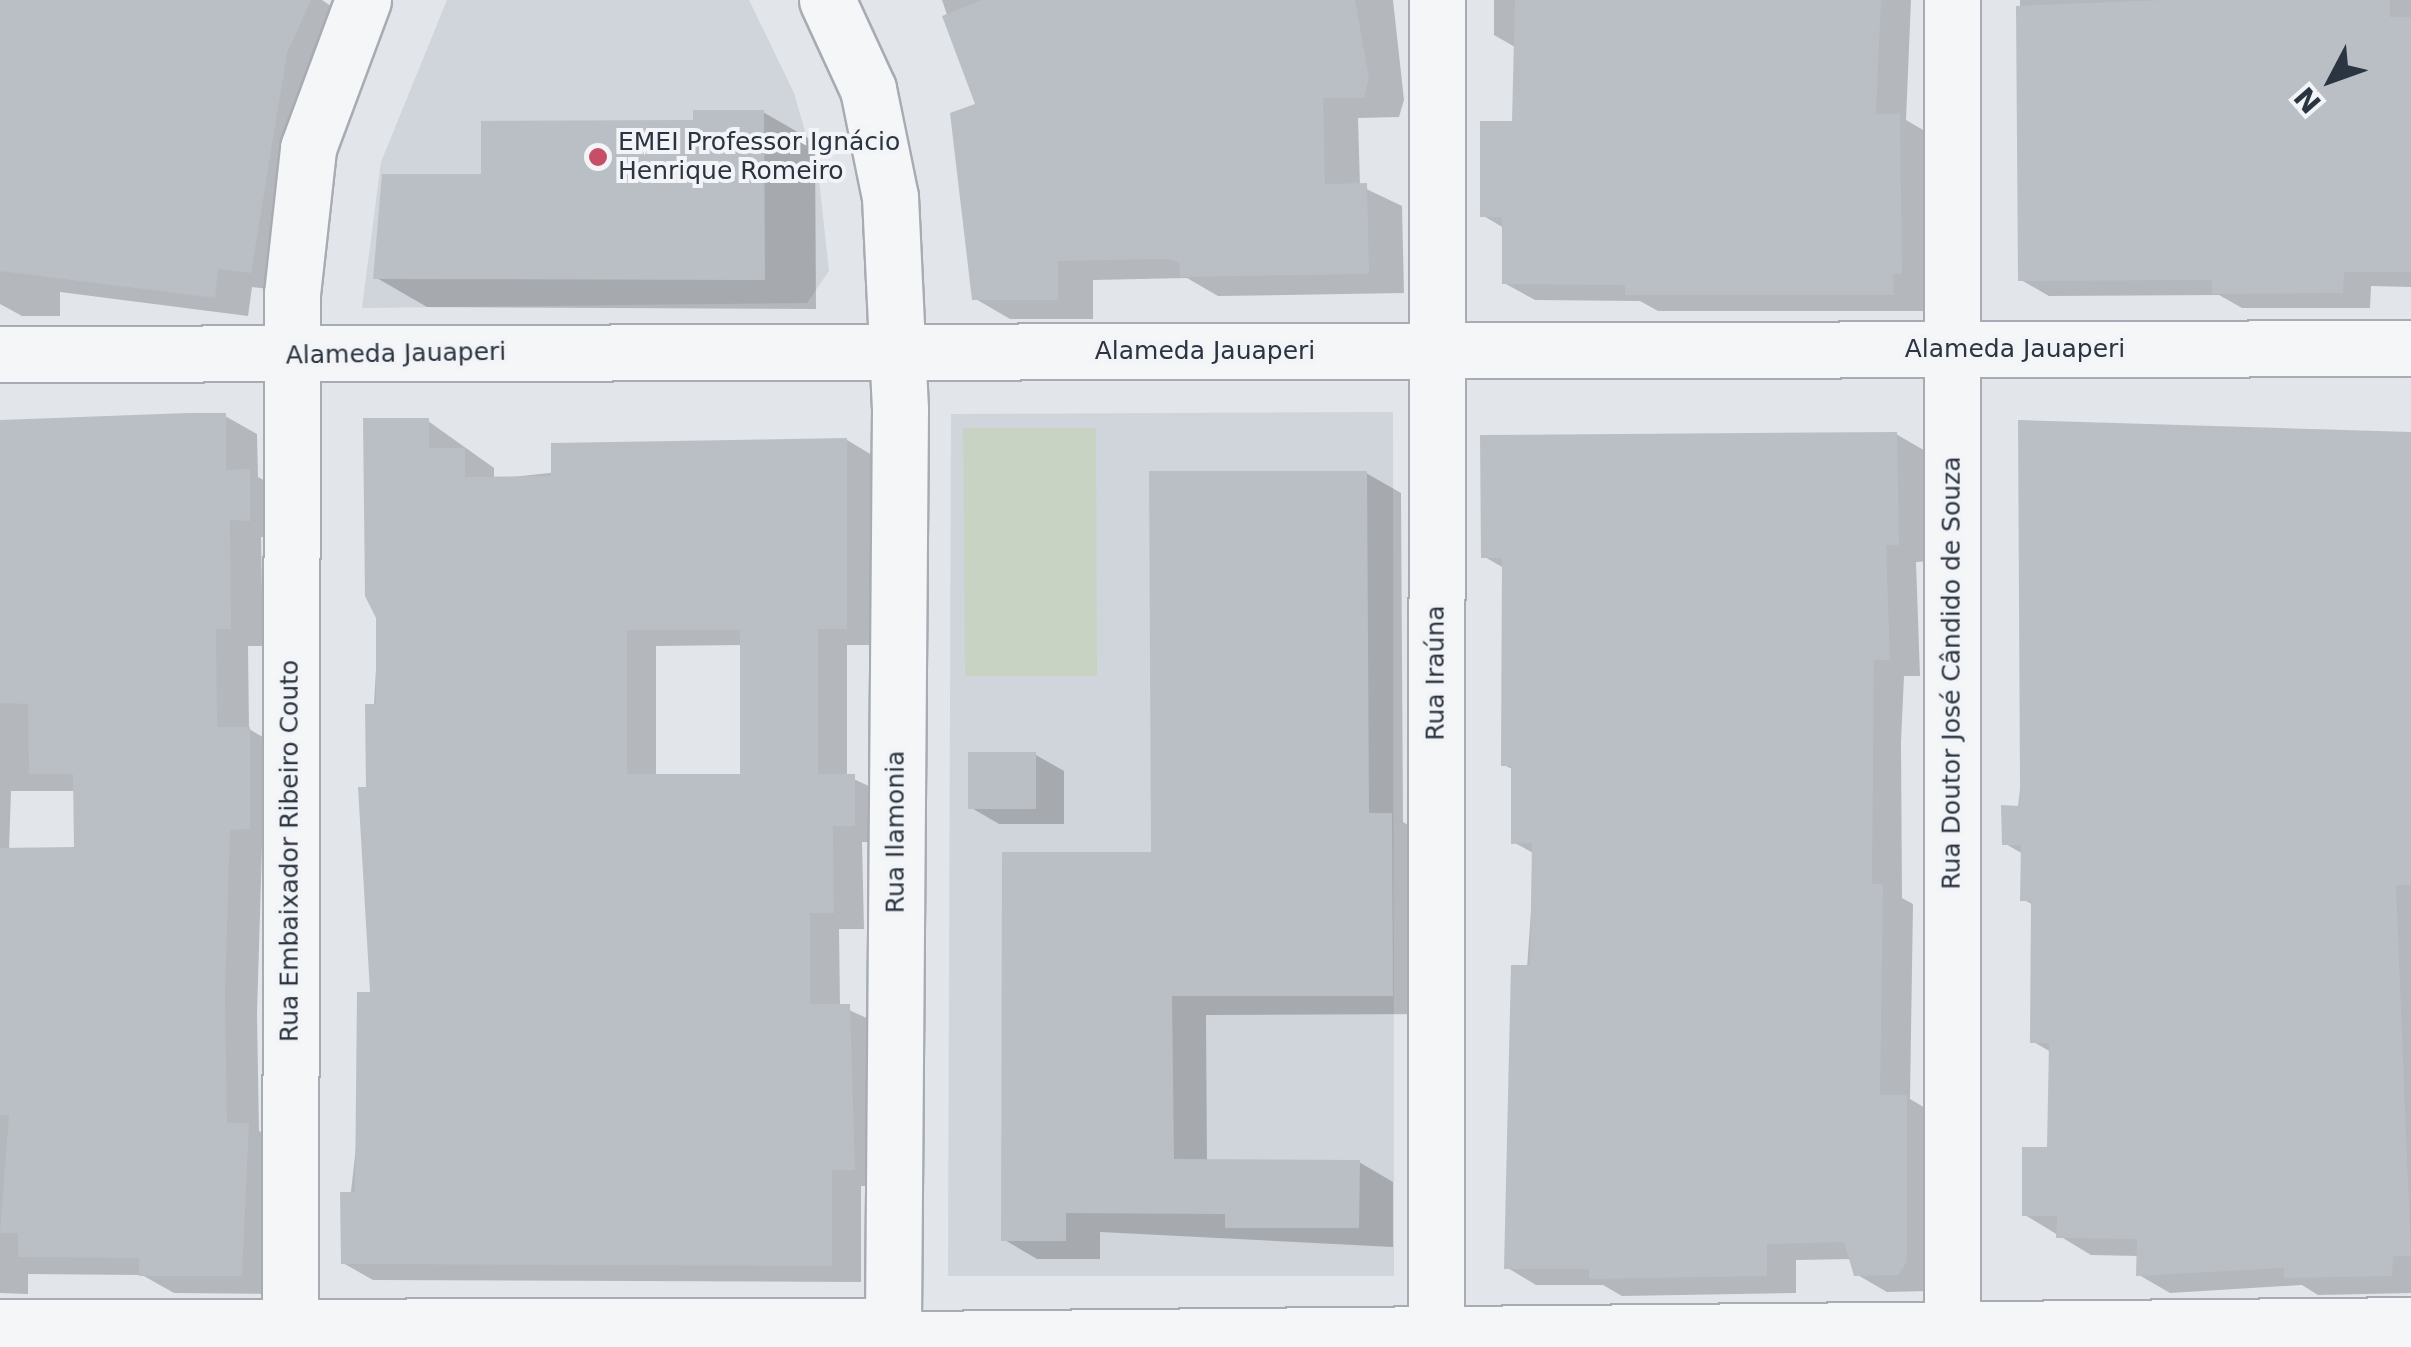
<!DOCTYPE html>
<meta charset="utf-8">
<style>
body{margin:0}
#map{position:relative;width:2411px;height:1347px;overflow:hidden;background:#e2e5ea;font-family:"DejaVu Sans",sans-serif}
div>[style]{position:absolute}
.built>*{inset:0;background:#d0d5db}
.green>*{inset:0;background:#c8d3c4}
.shadow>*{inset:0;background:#0003}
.building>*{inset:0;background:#babfc6}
.roads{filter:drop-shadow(2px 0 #a7acb4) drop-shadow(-2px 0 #a7acb4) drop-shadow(0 2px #a7acb4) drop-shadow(0 -2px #a7acb4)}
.minor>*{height:55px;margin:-27.5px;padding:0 27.5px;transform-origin:27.5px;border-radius:27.5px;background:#f5f6f8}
.dots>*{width:28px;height:28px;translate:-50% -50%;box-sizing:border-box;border:5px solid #f2f4f7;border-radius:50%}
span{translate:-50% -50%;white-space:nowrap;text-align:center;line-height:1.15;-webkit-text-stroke:8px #f2f4f7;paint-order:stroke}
.poi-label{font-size:25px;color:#2b3441}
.left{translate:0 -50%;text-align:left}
.street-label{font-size:25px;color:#2b3441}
.north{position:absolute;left:2281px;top:30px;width:100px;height:100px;-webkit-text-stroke:8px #f2f4f7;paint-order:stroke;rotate:229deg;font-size:28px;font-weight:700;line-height:40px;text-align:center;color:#2b3441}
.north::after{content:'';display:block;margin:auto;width:35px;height:45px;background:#2b3441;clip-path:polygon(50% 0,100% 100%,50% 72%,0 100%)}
</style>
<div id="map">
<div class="built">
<div style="clip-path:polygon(447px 0,749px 0,794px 93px,819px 180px,829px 271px,807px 303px,362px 308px,381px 162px)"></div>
<div style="clip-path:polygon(1393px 412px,1394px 1276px,948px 1276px,951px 414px)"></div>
</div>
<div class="green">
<div style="clip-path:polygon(963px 428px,1096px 428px,1097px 676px,965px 676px)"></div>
</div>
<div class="shadow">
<div style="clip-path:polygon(0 0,322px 0,346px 16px,285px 291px,252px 287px,248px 316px,60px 292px,60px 316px,22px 316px,0 304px)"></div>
<div style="clip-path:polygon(942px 0,1393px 0,1404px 100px,1399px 117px,1358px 118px,1360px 186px,1402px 206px,1404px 293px,1218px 296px,1187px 278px,1093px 280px,1093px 319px,1010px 319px,974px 298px,978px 106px)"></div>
<div style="clip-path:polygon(1494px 0,1911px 0,1906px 120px,1930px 134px,1932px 290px,1923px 290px,1923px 311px,1658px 311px,1640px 301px,1535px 300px,1504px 283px,1504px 228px,1482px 215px,1514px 123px,1515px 47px,1494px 35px)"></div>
<div style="clip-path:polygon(2020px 0,2411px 0,2411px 287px,2371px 286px,2370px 308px,2242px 308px,2219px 295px,2049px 296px,2021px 280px)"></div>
<div style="clip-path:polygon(763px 112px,815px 142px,816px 309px,427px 307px,375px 277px,696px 122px)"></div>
<div style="clip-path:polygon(evenodd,225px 416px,257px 434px,258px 477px,282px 490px,282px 538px,261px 537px,263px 646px,248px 646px,249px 729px,282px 748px,282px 847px,262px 847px,257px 1014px,259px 1131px,281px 1144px,273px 1294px,174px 1293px,142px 1275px,28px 1274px,28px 1294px,0 1293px,0 422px,225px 416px,11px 791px,76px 791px,77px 850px,9px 850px,11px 791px)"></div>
<div style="clip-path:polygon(evenodd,428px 421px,494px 468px,494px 479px,847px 440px,877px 458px,876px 645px,847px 645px,847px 776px,884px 793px,885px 842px,862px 842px,864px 929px,839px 929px,840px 1006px,880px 1024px,884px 1186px,861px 1186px,861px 1282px,373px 1280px,343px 1263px,373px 994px,369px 790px,379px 617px,428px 421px,742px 645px,743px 777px,656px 777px,656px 646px,742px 645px)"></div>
<div style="clip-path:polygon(1896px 434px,1927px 452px,1929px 561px,1916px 562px,1920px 676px,1904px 676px,1901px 742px,1902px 898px,1913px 904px,1910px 1099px,1937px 1115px,1929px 1291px,1887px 1292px,1856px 1274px,1852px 1259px,1796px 1260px,1796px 1293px,1622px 1296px,1603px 1285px,1536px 1285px,1506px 1267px,1535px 854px,1513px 842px,1514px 770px,1504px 765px,1504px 568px,1483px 556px)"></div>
<div style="clip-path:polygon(2411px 435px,2411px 1293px,2318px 1295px,2302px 1285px,2170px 1293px,2139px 1275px,2139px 1256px,2091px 1255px,2025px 1215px,2049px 1149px,2051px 1052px,2032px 1041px,2033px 905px,2023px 899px,2023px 854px,2004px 843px,2021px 808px)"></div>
<div style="clip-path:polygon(1366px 473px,1401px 493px,1403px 822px,1426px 835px,1427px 1014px,1206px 1015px,1207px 1162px,1359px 1162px,1393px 1182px,1393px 1247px,1100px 1232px,1100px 1259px,1037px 1259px,1003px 1239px,1154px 854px)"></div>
<div style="clip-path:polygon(1036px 755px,1064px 771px,1064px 824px,999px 824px,970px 807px)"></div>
</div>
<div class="building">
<div style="clip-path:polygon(0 0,311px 0,287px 53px,251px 273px,218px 269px,215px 298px,0 271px)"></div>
<div style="clip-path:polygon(982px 0,1355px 0,1369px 78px,1364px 98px,1323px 98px,1325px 184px,1367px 183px,1369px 274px,1180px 277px,1179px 262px,1166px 259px,1058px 261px,1058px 300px,972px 300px,950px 113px,975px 104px,942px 16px)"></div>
<div style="clip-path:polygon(1515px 0,1881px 0,1876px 114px,1900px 114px,1902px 274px,1893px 274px,1894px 295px,1625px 295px,1625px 285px,1502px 284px,1502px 217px,1480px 217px,1480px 121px,1512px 121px)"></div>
<div style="clip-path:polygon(2164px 0,2390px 0,2390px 17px,2411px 17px,2411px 272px,2344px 272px,2343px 293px,2212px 294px,2212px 280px,2018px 281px,2016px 6px)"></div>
<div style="clip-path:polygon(693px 110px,764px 110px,765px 280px,373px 279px,382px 174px,481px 174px,481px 121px,693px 120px)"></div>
<div style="clip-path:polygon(188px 413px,226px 413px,226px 470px,250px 469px,250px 521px,230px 520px,231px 629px,216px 629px,217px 727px,250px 727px,250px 829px,230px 830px,225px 994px,227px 1123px,249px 1123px,242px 1276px,139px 1276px,139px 1258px,18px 1257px,18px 1233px,0 1233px,9px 1115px,0 1115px,0 848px,74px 847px,73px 774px,29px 774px,28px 704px,0 703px,0 420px)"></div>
<div style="clip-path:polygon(evenodd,363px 418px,429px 418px,429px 448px,465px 448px,465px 477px,551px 476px,551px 443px,847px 438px,847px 629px,818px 629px,818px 774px,855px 774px,855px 826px,833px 826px,834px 913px,810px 913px,810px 1004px,850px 1004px,855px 1170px,832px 1170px,832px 1266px,341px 1264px,340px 1192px,355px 1192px,357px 992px,370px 992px,358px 787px,366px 787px,365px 704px,376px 704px,376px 618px,365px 596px,363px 418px,627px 630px,740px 630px,740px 774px,627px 774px,627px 630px)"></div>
<div style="clip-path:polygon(2018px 420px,2411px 432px,2411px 885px,2396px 885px,2411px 1256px,2393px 1256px,2392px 1276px,2284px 1278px,2284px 1268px,2136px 1276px,2137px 1239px,2056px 1238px,2057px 1216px,2022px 1216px,2022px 1147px,2047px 1147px,2049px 1043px,2030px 1043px,2031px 901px,2020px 901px,2021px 845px,2002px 845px,2001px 805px,2018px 806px,2020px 788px)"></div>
<div style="clip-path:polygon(1897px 432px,1899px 545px,1886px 545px,1890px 660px,1874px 660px,1872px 884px,1883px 884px,1880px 1095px,1907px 1095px,1907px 1262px,1898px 1275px,1854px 1276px,1844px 1242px,1767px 1244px,1767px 1276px,1589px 1279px,1589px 1269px,1504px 1269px,1511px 965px,1530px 965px,1532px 843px,1511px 844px,1511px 766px,1501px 766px,1502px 558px,1481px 558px,1480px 435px)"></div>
<div style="clip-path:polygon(1149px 471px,1367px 471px,1369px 813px,1392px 813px,1393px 996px,1172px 996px,1174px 1159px,1360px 1160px,1359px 1228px,1225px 1228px,1225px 1214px,1066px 1213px,1066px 1241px,1001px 1241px,1002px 852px,1151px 852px)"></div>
<div style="clip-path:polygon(968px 752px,1036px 752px,1036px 809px,968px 809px)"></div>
</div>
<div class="roads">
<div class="minor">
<div style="left:827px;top:0;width:98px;rotate:65.3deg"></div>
<div style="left:868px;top:89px;width:110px;rotate:78.5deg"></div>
<div style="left:890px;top:197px;width:213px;rotate:87.3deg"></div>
<div style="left:900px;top:410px;width:904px;rotate:90.44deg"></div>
<div style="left:1952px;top:0;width:1347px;rotate:90deg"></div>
<div style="left:0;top:354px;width:2411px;rotate:-0.14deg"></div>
<div style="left:0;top:1327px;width:875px;rotate:-0.07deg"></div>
<div style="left:910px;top:1339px;width:1501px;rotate:-0.53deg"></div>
<div style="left:290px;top:1347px;width:1053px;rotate:-89.89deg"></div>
<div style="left:292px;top:294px;width:147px;rotate:-83.7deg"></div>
<div style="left:308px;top:148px;width:158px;rotate:-69.6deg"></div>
<div style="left:1436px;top:1347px;width:1347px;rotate:-89.96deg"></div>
</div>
</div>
<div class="dots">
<div style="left:598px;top:157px;background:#c64f67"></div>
</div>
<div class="poi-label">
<span class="left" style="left:618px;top:157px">EMEI Professor Ignácio<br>Henrique Romeiro</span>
</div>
<div class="street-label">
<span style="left:2015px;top:349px">Alameda Jauaperi</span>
<span style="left:1205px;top:351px">Alameda Jauaperi</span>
<span style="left:396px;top:354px;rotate:-1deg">Alameda Jauaperi</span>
<span style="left:1436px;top:673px;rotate:-90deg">Rua Iraúna</span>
<span style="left:1952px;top:673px;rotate:-90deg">Rua Doutor José Cândido de Souza</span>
<span style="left:896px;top:832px;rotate:-90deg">Rua Ilamonia</span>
<span style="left:290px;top:851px;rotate:-90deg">Rua Embaixador Ribeiro Couto</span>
</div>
<div class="north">N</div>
</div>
